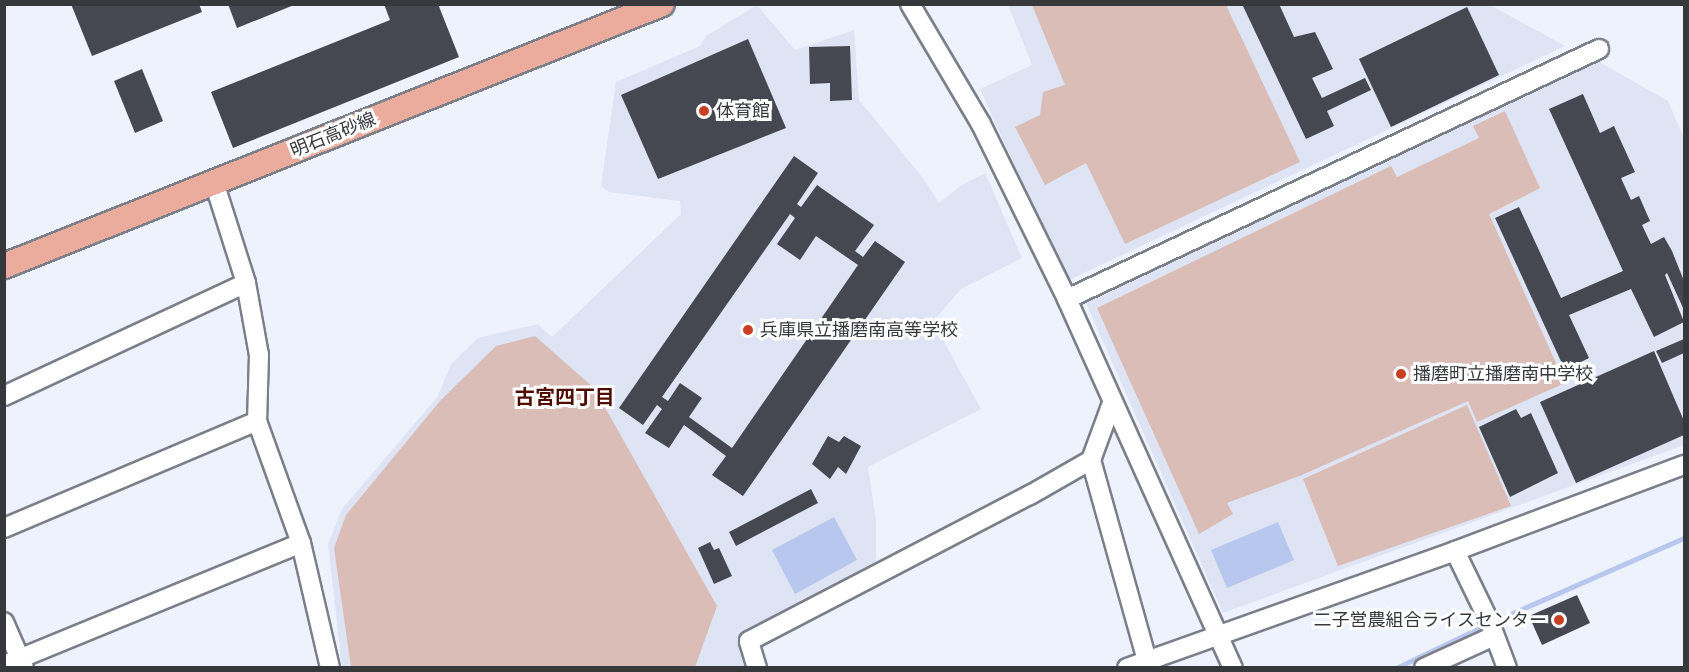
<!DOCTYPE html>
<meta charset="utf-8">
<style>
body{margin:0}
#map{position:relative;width:1689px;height:672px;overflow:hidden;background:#eef2fc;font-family:"Roboto Condensed","Noto Sans JP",sans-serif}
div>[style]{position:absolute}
.built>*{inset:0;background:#dee4f4}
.green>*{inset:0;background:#dabdb6}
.water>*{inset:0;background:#b8c7ed}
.stream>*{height:5px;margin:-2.5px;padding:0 2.5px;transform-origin:2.5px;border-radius:2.5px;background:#b8c7ed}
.building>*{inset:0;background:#454850}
.roads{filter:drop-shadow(2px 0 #7b7f88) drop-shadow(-2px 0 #7b7f88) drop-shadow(0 2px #7b7f88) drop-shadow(0 -2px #7b7f88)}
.minor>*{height:18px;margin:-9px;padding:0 9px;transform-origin:9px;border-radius:9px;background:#fff}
.major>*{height:24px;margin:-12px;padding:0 12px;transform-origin:12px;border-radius:12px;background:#ebab9d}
.dots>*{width:16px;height:16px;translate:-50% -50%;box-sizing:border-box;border:3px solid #fff;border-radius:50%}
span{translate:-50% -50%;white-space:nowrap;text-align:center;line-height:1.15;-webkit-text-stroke:6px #fff;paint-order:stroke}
.poi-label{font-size:18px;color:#36383b}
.left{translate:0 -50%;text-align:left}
.right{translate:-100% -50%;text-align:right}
.street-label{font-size:18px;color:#36383b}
.neighbourhood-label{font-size:20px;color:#500d02;font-weight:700}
.frame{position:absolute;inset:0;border:6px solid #36383b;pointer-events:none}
</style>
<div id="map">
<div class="built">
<div style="clip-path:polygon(757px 5px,795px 50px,854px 30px,859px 100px,923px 178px,939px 203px,962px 185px,985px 173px,1022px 258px,961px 289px,933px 322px,981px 409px,868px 467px,876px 520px,876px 567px,741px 638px,750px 667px,342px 667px,328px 544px,342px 509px,438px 396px,451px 364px,478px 338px,538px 324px,552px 337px,681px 214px,680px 201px,609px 192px,601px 186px,616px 82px,700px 46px,706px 36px)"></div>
<div style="clip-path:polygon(1008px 5px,1490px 5px,1565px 46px,1067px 281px,980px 89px,1032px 65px)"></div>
<div style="clip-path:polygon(1594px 59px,1668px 101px,1684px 138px,1684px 445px,1223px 613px,1086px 303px)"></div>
</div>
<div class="green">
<div style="clip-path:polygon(1032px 5px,1226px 5px,1300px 162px,1125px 244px,1086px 163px,1045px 185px,1015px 127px,1040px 115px,1043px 92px,1065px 85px)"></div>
<div style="clip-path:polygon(1505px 111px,1540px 188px,1489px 214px,1565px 383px,1477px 422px,1468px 401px,1302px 475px,1227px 503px,1233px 514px,1199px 534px,1097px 308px,1391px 166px,1397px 177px,1479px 138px,1473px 126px)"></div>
<div style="clip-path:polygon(535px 336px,594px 388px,717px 606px,695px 667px,351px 667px,334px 548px,346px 515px,440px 401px,496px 346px)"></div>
<div style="clip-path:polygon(1467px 405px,1511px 506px,1338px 566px,1303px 479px)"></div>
</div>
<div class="water">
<div style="clip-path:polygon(834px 517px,857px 560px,795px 594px,772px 550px)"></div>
<div style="clip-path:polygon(1278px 522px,1294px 560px,1227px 588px,1211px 550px)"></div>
</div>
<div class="stream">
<div style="left:1396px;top:668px;width:104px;rotate:-25.6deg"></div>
<div style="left:1490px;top:623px;width:212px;rotate:-23.7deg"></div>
</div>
<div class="building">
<div style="clip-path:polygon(71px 4px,199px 4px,202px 12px,92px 56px)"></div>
<div style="clip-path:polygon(228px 4px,294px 4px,294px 5px,237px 28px)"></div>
<div style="clip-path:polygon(384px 4px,438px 4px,459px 57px,233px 148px,211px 92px,390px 20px)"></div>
<div style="clip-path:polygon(1242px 4px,1279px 4px,1294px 37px,1315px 32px,1333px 69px,1312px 78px,1322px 98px,1365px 78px,1371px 90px,1327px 111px,1334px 126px,1306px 139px)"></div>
<div style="clip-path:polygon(1467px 7px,1499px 75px,1391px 127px,1359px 59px)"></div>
<div style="clip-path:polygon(748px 39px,786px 128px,658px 179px,621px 95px)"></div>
<div style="clip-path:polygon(850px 46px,852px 100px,830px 101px,830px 83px,810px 84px,809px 47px)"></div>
<div style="clip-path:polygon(142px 69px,163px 121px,135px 133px,114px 81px)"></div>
<div style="clip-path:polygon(1583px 94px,1600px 133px,1614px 126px,1635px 172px,1621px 178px,1631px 200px,1639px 196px,1650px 221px,1642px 225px,1651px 244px,1664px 237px,1672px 251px,1684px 281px,1684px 310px,1667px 273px,1665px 275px,1684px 322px,1654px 337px,1631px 289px,1569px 315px,1589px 358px,1565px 370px,1495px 218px,1519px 207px,1561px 298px,1623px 271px,1549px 109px)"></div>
<div style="clip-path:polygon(evenodd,794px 156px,818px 173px,797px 204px,801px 207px,817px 185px,874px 225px,855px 251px,863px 257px,875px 241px,905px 262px,743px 496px,712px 475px,726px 456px,684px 425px,669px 448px,645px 433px,662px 409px,657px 405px,643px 425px,619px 408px,794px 156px,790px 214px,795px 218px,777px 244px,800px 260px,816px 236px,858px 265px,732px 448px,689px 417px,702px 398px,680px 383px,668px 401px,662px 397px,790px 214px)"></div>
<div style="clip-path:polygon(1684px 339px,1684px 353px,1662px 363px,1656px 351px)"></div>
<div style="clip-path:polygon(1654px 351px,1684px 421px,1684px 435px,1576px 483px,1540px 402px)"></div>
<div style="clip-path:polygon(1516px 409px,1521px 418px,1531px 413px,1558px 473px,1510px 497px,1479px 427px)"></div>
<div style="clip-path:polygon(828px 436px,839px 442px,844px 436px,861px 446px,846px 474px,838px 467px,830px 479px,812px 464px)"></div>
<div style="clip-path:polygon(811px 489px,818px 503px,736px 546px,729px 532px)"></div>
<div style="clip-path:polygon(710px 542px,714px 550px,719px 548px,732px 576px,714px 584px,698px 548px)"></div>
<div style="clip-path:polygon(1577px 595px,1590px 623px,1542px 645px,1529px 616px)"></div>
</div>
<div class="roads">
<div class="minor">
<div style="left:910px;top:4px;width:139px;rotate:59.4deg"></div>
<div style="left:981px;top:124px;width:195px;rotate:63.8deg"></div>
<div style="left:1067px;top:299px;width:405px;rotate:65.8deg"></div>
<div style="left:214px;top:182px;width:106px;rotate:72.4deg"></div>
<div style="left:246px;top:283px;width:73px;rotate:79.8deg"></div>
<div style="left:259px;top:355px;width:66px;rotate:91.7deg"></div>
<div style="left:257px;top:421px;width:130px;rotate:70.2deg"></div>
<div style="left:301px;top:543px;width:128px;rotate:76.9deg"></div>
<div style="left:1067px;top:299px;width:588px;rotate:-25.17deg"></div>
<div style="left:4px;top:396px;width:267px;rotate:-25deg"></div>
<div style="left:1112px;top:403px;width:61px;rotate:110.2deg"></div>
<div style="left:1091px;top:460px;width:216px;rotate:74.4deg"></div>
<div style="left:4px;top:528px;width:275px;rotate:-22.9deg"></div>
<div style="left:1455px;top:551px;width:80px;rotate:64.1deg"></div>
<div style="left:1490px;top:623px;width:48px;rotate:69.3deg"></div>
<div style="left:4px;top:622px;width:50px;rotate:66.5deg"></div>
<div style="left:4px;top:665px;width:321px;rotate:-22.3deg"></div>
<div style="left:757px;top:668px;width:28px;rotate:-107deg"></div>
<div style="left:749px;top:641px;width:317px;rotate:-27.5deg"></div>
<div style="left:1030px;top:495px;width:70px;rotate:-29.8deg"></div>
<div style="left:1127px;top:668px;width:348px;rotate:-19.6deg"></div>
<div style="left:1455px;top:551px;width:245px;rotate:-20.6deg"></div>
<div style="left:1424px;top:668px;width:77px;rotate:-24.6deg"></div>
</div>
<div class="major">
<div style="left:4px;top:266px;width:708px;rotate:-21.71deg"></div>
</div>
</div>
<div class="dots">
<div style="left:704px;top:111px;background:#c93f22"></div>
<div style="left:748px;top:330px;background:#c93f22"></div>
<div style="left:1401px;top:374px;background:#c93f22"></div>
<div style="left:1559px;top:620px;background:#c93f22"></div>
</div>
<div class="poi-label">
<span class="left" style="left:716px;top:111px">体育館</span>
<span class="left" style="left:760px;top:330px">兵庫県立播磨南高等学校</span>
<span class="left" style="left:1413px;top:374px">播磨町立播磨南中学校</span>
<span class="right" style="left:1547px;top:620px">二子営農組合ライスセンター</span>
</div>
<div class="street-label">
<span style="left:333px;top:135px;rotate:-22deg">明石高砂線</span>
</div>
<div class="neighbourhood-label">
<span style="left:565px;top:397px">古宮四丁目</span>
</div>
<div class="frame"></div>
</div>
